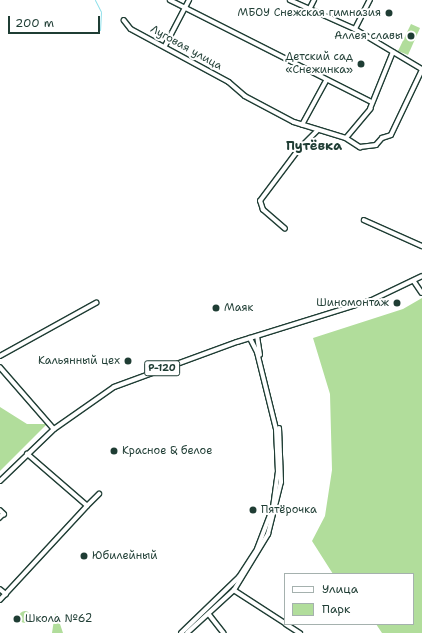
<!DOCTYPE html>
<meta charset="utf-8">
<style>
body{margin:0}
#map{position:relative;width:422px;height:633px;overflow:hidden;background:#fff;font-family:"Shantell Sans",sans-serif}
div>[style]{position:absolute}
.green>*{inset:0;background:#b1dd9b}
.round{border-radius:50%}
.stream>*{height:1px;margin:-0.5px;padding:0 0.5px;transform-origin:0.5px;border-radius:0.5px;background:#90e0ea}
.roads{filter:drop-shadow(1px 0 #1f3d34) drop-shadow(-1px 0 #1f3d34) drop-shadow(0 1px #1f3d34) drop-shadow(0 -1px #1f3d34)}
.minor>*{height:3.5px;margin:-1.75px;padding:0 1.75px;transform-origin:1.75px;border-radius:1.75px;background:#fff}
.major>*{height:4px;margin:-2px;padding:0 2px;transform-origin:2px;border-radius:2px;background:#fff}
.dots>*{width:11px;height:11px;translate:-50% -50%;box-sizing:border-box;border:2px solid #fff;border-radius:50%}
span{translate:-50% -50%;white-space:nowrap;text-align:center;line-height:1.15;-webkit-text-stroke:4px #fff;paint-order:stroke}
.shield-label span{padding:1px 3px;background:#fff;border:1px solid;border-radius:3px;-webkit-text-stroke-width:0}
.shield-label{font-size:10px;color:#1f3d34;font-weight:700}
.poi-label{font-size:11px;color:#1f3d34}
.right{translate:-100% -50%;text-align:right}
.left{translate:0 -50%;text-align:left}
.street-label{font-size:11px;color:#1f3d34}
.quarter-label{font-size:13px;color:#1f3d34;font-weight:700}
.legend{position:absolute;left:284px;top:573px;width:130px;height:52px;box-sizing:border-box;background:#fff;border:1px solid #a5b1ae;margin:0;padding:5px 7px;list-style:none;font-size:12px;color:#1f3d34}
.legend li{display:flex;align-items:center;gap:8px;height:20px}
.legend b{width:20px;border:1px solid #a5b1ae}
.scale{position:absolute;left:8px;top:16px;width:92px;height:18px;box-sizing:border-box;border:2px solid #1f3d34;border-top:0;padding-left:5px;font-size:12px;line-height:14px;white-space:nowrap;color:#1f3d34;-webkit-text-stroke:3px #fff;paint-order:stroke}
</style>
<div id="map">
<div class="green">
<div style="clip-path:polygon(411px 24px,420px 28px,408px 55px,398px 51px)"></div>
<div style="clip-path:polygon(422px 298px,422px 633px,382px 633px,376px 624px,413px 624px,413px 574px,333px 574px,312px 541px,325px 516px,332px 470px,330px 394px,313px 338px,403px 309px)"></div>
<div style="clip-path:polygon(0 407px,27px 424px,47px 424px,0 471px)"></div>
<div class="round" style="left:19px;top:611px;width:12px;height:12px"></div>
<div style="clip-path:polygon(55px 613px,60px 624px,63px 633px,52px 633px)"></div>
</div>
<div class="stream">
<div style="left:95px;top:0;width:13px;rotate:63deg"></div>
<div style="left:101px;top:12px;width:18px;rotate:93deg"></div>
</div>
<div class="roads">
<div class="minor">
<div style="left:170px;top:0;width:224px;rotate:26.8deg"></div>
<div style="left:290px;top:0;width:71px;rotate:24deg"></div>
<div style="left:355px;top:29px;width:78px;rotate:30.8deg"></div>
<div style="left:310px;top:8px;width:9px;rotate:-63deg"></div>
<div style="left:124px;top:20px;width:11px;rotate:52deg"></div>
<div style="left:131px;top:29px;width:111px;rotate:28.4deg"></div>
<div style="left:229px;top:82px;width:21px;rotate:41deg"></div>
<div style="left:245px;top:96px;width:55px;rotate:28deg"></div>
<div style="left:294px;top:122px;width:54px;rotate:17.1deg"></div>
<div style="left:346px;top:138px;width:17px;rotate:33deg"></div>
<div style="left:360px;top:147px;width:16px;rotate:-7deg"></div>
<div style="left:376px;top:145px;width:9px;rotate:-49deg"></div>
<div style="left:382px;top:138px;width:9px;rotate:-18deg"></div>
<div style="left:391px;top:135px;width:72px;rotate:-64.5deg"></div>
<div style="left:355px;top:29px;width:33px;rotate:-63deg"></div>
<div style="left:165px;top:46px;width:52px;rotate:-62.4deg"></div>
<div style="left:302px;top:125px;width:50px;rotate:-61.4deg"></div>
<div style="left:346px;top:138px;width:38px;rotate:-50deg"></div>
<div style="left:370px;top:109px;width:61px;rotate:-68deg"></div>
<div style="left:364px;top:220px;width:64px;rotate:24.1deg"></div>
<div style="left:285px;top:229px;width:29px;rotate:-139deg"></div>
<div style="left:263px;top:210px;width:9px;rotate:-108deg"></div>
<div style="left:260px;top:201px;width:65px;rotate:-53.1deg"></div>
<div style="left:299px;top:149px;width:25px;rotate:-45deg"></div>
<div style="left:414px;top:281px;width:14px;rotate:56deg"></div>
<div style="left:0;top:356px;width:110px;rotate:-28.9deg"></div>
<div style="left:0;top:367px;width:82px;rotate:48.9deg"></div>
<div style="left:87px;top:506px;width:17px;rotate:-45deg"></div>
<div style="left:0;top:510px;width:6px;rotate:45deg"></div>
<div style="left:4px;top:514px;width:6px;rotate:135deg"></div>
<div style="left:0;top:589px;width:8px;rotate:40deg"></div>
<div style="left:234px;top:590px;width:61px;rotate:32.9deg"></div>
<div style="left:0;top:600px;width:128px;rotate:-47.2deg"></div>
<div style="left:87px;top:506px;width:79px;rotate:-139.1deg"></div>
<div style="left:209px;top:614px;width:24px;rotate:52deg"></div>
<div style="left:286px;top:624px;width:17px;rotate:33deg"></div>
</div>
<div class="major">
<div style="left:257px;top:336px;width:19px;rotate:81deg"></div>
<div style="left:0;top:481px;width:75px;rotate:-43.9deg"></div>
<div style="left:54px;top:429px;width:73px;rotate:-35deg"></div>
<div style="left:114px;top:387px;width:131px;rotate:-20.1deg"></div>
<div style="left:237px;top:342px;width:141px;rotate:-17.3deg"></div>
<div style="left:372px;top:300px;width:55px;rotate:-25.6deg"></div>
<div style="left:181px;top:633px;width:81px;rotate:-44deg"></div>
<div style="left:239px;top:577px;width:33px;rotate:-57deg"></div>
<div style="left:257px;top:549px;width:45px;rotate:-69.1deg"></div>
<div style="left:273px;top:507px;width:35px;rotate:-82deg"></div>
<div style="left:278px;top:472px;width:43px;rotate:-92.7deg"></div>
<div style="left:276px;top:429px;width:79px;rotate:-103.9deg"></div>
<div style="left:257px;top:352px;width:16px;rotate:-117deg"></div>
<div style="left:187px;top:633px;width:64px;rotate:-42.5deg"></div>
<div style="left:234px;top:590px;width:66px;rotate:-58.7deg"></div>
<div style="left:268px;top:534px;width:54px;rotate:-76deg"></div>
<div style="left:281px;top:482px;width:54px;rotate:-92.1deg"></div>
</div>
</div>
<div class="dots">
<div style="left:389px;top:13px;background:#1f3d34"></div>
<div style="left:411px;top:36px;background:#1f3d34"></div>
<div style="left:361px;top:64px;background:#1f3d34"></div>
<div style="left:397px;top:303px;background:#1f3d34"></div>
<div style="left:216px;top:308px;background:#1f3d34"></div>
<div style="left:128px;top:361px;background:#1f3d34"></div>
<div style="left:114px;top:451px;background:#1f3d34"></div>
<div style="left:253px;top:510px;background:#1f3d34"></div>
<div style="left:84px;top:556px;background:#1f3d34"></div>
<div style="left:17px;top:619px;background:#1f3d34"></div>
</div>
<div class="shield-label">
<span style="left:162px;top:368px">Р-120</span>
</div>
<div class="poi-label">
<span class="right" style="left:381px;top:13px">МБОУ Снежская гимназия</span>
<span class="right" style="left:403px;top:36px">Аллея славы</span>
<span class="right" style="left:353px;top:64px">Детский сад<br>«Снежинка»</span>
<span class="right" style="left:389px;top:303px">Шиномонтаж</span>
<span class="left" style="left:224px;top:308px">Маяк</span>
<span class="right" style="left:120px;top:361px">Кальянный цех</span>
<span class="left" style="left:122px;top:451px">Красное &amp; белое</span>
<span class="left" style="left:261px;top:510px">Пятёрочка</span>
<span class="left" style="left:92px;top:556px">Юбилейный</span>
<span class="left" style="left:25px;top:619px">Школа №62</span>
</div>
<div class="street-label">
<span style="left:186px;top:48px;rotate:29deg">Луговая улица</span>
</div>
<div class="quarter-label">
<span style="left:314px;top:146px">Путёвка</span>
</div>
<ul class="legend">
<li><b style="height:5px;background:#fff"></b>Улица</li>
<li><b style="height:11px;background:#b1dd9b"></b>Парк</li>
</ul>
<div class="scale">200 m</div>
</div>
